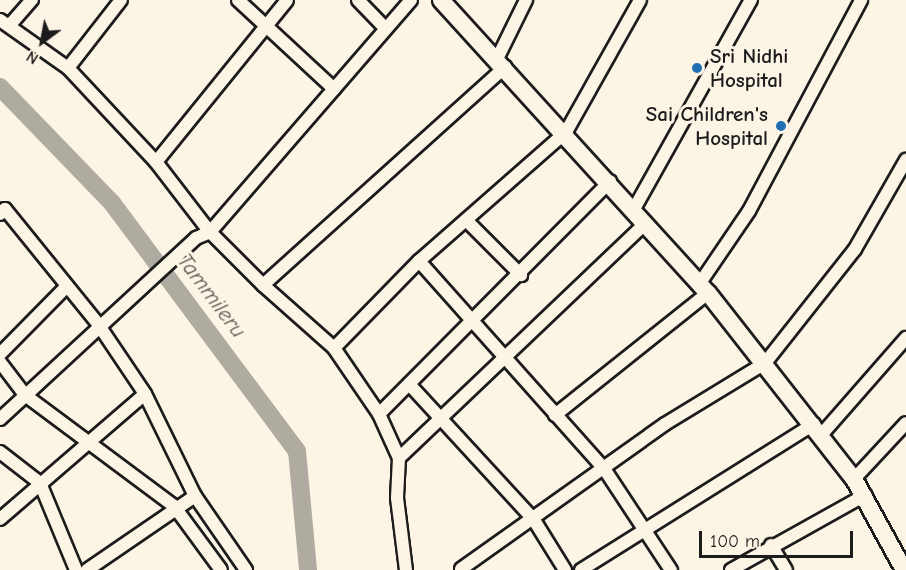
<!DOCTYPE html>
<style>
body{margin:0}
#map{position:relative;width:906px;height:570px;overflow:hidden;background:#fcf5e5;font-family:"Comic Neue",sans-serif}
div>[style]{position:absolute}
.river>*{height:18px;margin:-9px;padding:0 9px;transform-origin:9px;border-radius:9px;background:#b0aba1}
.roads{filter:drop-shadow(2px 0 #1c1c1c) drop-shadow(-2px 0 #1c1c1c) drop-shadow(0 2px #1c1c1c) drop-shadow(0 -2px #1c1c1c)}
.minor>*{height:12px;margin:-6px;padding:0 6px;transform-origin:6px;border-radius:6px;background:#fcf5e5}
.secondary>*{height:16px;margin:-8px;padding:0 8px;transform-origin:8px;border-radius:8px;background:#fcf5e5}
.dots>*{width:16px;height:16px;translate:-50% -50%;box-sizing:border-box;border:3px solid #fcf5e5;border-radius:50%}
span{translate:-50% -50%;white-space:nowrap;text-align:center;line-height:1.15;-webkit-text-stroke:6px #fcf5e5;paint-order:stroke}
.poi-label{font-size:21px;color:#1c1c1c;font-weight:700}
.left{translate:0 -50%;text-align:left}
.right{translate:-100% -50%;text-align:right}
.water-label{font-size:22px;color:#575551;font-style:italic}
.north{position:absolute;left:12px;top:12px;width:60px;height:60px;-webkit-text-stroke:4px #fcf5e5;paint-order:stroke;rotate:212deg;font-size:16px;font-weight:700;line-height:24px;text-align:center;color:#1c1c1c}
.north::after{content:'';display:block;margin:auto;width:21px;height:27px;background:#1c1c1c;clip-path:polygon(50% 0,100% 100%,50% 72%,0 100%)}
.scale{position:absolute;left:699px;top:531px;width:154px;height:27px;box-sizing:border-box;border:3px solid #1c1c1c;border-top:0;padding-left:8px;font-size:18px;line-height:21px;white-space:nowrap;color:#1c1c1c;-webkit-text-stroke:4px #fcf5e5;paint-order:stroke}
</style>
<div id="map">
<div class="river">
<div style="left:0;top:87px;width:161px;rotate:46deg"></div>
<div style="left:112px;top:203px;width:309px;rotate:53.3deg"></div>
<div style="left:297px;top:451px;width:120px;rotate:84.7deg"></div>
</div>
<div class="roads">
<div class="minor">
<div style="left:238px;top:0;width:131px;rotate:42.8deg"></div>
<div style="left:358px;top:0;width:40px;rotate:46deg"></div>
<div style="left:0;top:20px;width:83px;rotate:35.2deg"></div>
<div style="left:68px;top:68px;width:129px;rotate:46.9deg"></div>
<div style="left:156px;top:162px;width:88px;rotate:52.4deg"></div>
<div style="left:210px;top:232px;width:307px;rotate:-49.1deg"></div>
<div style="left:9px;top:26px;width:35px;rotate:-49deg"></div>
<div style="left:497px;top:59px;width:66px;rotate:-63.8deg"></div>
<div style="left:68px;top:68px;width:86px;rotate:-52.1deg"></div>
<div style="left:156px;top:162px;width:208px;rotate:-51deg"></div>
<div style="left:634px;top:209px;width:240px;rotate:-60.8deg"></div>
<div style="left:0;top:214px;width:7px;rotate:-45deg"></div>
<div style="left:5px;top:209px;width:148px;rotate:51deg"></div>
<div style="left:98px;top:324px;width:84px;rotate:56.1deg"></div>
<div style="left:145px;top:394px;width:114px;rotate:63.9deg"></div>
<div style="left:195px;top:496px;width:90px;rotate:55.4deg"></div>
<div style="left:466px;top:220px;width:78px;rotate:45deg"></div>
<div style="left:419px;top:261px;width:280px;rotate:48.3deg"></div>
<div style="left:605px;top:470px;width:120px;rotate:56.6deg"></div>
<div style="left:700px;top:283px;width:87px;rotate:-55.8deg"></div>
<div style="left:749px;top:211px;width:239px;rotate:-62deg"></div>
<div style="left:263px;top:285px;width:95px;rotate:41.6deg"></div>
<div style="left:334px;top:348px;width:80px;rotate:55.7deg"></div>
<div style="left:379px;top:414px;width:48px;rotate:65.6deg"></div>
<div style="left:399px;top:458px;width:40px;rotate:92.9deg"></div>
<div style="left:397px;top:498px;width:73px;rotate:82.9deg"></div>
<div style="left:334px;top:348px;width:122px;rotate:-45.7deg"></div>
<div style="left:419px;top:261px;width:196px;rotate:-41.3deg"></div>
<div style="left:566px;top:132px;width:151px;rotate:-60.7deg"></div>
<div style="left:0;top:354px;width:93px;rotate:-45.4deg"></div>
<div style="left:0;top:362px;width:41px;rotate:52.9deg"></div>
<div style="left:25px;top:395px;width:186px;rotate:36.7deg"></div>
<div style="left:174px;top:506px;width:79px;rotate:53.7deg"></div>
<div style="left:409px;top:384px;width:185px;rotate:47.4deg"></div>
<div style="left:534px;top:520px;width:59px;rotate:58.2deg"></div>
<div style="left:379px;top:414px;width:328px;rotate:-45.2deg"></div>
<div style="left:555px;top:415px;width:196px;rotate:-38.6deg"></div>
<div style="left:0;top:419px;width:267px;rotate:-42.7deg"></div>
<div style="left:196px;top:238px;width:15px;rotate:-23deg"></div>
<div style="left:210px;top:232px;width:75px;rotate:45deg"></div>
<div style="left:263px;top:285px;width:326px;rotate:-42deg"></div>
<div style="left:822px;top:434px;width:128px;rotate:-48.8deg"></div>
<div style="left:0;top:452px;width:51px;rotate:37.8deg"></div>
<div style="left:40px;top:483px;width:94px;rotate:67.5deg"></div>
<div style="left:399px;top:458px;width:341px;rotate:-43.6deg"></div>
<div style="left:854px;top:479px;width:76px;rotate:-47.1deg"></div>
<div style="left:0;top:519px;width:191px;rotate:-40.8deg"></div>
<div style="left:771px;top:545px;width:29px;rotate:59deg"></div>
<div style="left:461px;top:569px;width:250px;rotate:-35.4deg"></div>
<div style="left:665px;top:424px;width:117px;rotate:-31.4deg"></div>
<div style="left:765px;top:363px;width:145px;rotate:-51.7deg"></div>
<div style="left:855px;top:249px;width:103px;rotate:-60.2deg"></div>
<div style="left:87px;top:570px;width:131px;rotate:-34.4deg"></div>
<div style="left:581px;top:570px;width:275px;rotate:-32.1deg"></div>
<div style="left:731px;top:570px;width:154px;rotate:-29.2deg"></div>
</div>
<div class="secondary">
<div style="left:441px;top:0;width:396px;rotate:47.7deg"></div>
<div style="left:708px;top:293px;width:236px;rotate:51.9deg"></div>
<div style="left:854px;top:479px;width:104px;rotate:61.2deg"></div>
</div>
</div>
<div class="dots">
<div style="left:697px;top:68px;background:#1f6fb2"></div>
<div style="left:781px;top:126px;background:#1f6fb2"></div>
</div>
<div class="poi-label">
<span class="left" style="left:710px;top:68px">Sri Nidhi<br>Hospital</span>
<span class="right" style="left:768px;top:126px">Sai Children's<br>Hospital</span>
</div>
<div class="water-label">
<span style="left:211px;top:296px;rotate:53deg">Tammileru</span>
</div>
<div class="north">N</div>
<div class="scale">100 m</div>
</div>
